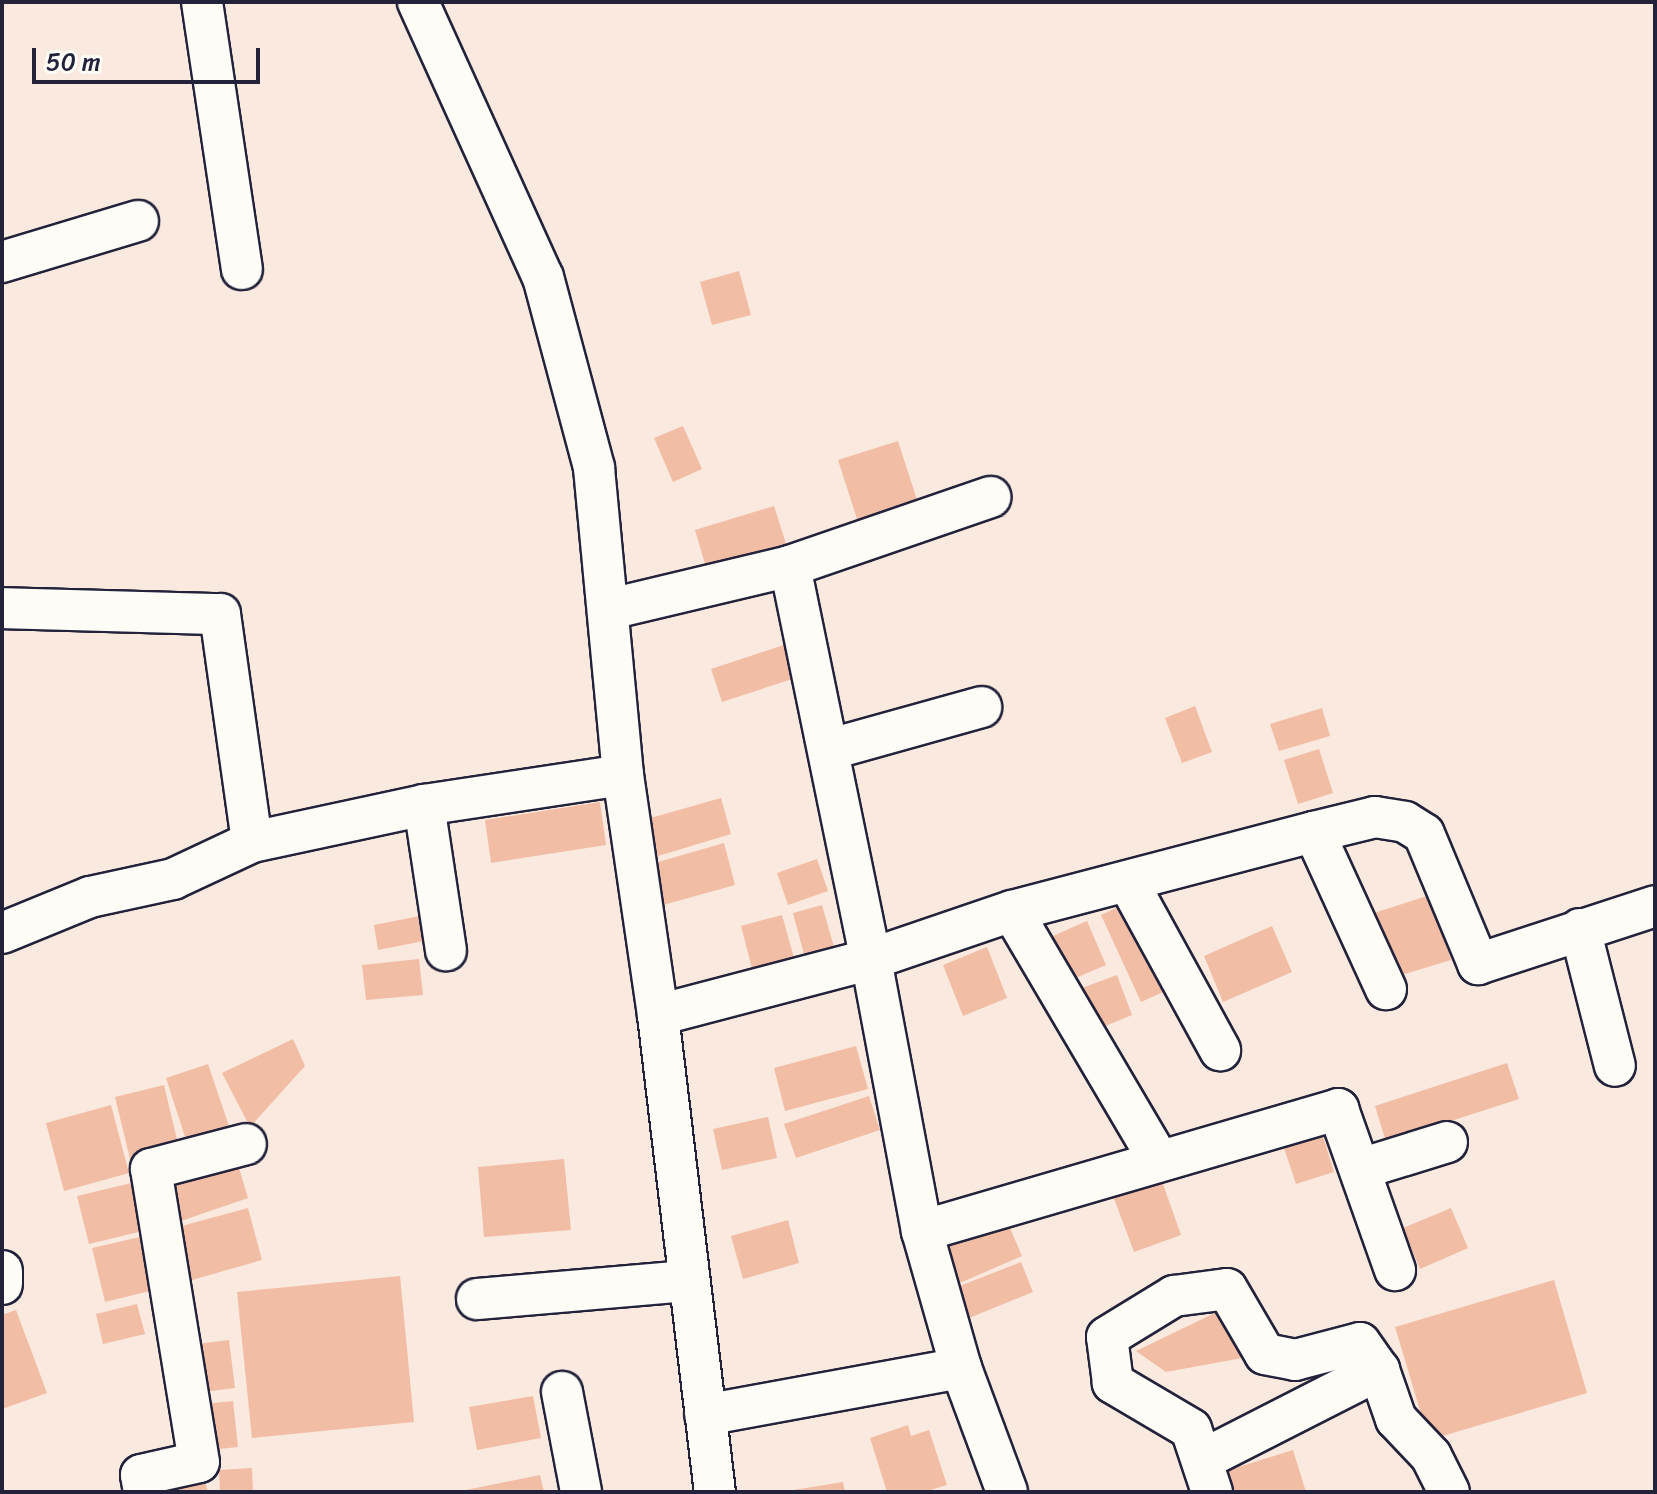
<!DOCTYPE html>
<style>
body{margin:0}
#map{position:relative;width:1657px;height:1494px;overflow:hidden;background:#fae9de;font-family:Sriracha,sans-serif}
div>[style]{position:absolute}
.building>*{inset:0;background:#f2bda5}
.roads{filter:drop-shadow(2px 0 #22223b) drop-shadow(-2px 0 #22223b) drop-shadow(0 2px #22223b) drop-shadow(0 -2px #22223b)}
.minor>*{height:40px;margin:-20px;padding:0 20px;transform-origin:20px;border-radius:20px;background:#fdfcf7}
span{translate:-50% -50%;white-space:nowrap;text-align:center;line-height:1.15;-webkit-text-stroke:8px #fdfcf7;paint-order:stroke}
.frame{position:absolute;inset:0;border:4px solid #22223b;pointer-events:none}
.scale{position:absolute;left:32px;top:48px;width:228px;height:36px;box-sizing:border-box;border:4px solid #22223b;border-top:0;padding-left:10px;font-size:24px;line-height:28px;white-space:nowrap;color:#22223b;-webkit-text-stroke:6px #fdfcf7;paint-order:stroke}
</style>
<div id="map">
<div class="building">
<div style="clip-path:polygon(739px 271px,751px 315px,712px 325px,700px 282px)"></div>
<div style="clip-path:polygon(683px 426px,702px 469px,673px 482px,654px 438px)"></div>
<div style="clip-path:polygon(898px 441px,918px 503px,858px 522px,838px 460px)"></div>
<div style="clip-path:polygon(774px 506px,788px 550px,708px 574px,695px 530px)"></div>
<div style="clip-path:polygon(784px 645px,795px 678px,722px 702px,711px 669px)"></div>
<div style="clip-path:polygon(1195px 706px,1212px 752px,1182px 763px,1165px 718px)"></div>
<div style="clip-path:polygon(1322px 708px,1330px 736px,1279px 751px,1270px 724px)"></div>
<div style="clip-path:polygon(1319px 749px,1333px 793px,1298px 804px,1284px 760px)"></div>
<div style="clip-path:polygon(721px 798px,731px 834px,658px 856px,647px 819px)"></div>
<div style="clip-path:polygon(600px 802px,606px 845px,491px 863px,485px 820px)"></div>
<div style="clip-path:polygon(724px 843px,735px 885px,663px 905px,651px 864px)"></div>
<div style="clip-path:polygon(817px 859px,828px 891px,788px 905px,777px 873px)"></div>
<div style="clip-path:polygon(1430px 895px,1451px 960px,1395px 977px,1374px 913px)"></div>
<div style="clip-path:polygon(1129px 902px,1170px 989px,1141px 1002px,1101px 915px)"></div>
<div style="clip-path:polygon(822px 905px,836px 954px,806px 962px,793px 913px)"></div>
<div style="clip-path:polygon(782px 915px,796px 965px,754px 976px,741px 926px)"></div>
<div style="clip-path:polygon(420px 916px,424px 941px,378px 950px,374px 925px)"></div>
<div style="clip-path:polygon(1087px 921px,1106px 965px,1071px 980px,1053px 936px)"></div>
<div style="clip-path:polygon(1272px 926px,1292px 972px,1223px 1002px,1204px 956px)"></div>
<div style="clip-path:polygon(987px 947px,1007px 998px,963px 1016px,943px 965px)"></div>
<div style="clip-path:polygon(419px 959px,423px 995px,366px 1000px,362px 965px)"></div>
<div style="clip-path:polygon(1117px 975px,1132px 1015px,1098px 1029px,1082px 988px)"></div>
<div style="clip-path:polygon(293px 1039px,305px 1066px,250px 1127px,222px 1073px)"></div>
<div style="clip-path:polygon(856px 1046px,868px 1089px,785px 1111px,774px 1068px)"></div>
<div style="clip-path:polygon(1507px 1063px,1519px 1099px,1386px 1142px,1375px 1106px)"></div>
<div style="clip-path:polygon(208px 1064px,230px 1129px,187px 1143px,166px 1078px)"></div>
<div style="clip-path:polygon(164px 1085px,179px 1148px,130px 1159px,115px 1097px)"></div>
<div style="clip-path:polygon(869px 1096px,880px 1130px,796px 1158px,784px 1124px)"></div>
<div style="clip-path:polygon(111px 1105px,129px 1173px,64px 1191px,46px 1123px)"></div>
<div style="clip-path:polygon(768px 1117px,777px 1158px,722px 1170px,713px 1129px)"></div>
<div style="clip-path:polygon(1319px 1123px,1334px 1172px,1296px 1184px,1280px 1136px)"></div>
<div style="clip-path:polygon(236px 1158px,248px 1198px,181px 1221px,169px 1170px)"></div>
<div style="clip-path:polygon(564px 1159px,571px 1230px,484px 1237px,478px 1167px)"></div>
<div style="clip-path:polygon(1157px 1167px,1181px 1235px,1134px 1252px,1109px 1185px)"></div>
<div style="clip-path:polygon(144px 1180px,155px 1228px,89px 1244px,77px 1196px)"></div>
<div style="clip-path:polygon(248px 1208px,262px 1260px,192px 1280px,178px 1227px)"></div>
<div style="clip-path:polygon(1451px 1208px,1468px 1248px,1420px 1269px,1403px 1228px)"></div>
<div style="clip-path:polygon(1003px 1212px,1022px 1256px,953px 1286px,934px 1242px)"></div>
<div style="clip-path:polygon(788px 1220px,799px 1263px,743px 1279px,731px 1236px)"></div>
<div style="clip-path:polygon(153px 1234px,166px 1287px,105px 1302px,92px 1248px)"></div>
<div style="clip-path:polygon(1021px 1262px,1033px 1292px,969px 1318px,957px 1287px)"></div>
<div style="clip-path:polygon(400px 1276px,414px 1422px,252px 1438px,237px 1292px)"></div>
<div style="clip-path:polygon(1554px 1280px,1587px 1393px,1429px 1440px,1395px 1327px)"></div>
<div style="clip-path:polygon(137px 1304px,145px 1334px,103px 1344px,96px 1314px)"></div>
<div style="clip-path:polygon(16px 1310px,47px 1393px,2px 1409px,2px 1315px)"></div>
<div style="clip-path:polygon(1221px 1310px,1242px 1358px,1166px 1372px,1136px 1351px)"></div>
<div style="clip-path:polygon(229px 1340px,235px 1388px,203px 1392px,198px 1344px)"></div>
<div style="clip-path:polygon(533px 1396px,541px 1438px,477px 1450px,469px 1407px)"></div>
<div style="clip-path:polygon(233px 1401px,238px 1447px,209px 1450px,204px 1404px)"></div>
<div style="clip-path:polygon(908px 1425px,911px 1436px,929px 1430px,947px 1485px,924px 1492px,887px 1492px,870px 1438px)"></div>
<div style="clip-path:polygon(1293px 1450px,1306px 1492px,1233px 1492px,1226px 1471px)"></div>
<div style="clip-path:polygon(252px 1468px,253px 1492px,220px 1492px,219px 1470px)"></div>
<div style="clip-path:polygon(540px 1475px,544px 1492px,461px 1492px,461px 1491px)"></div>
<div style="clip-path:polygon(205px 1482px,208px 1492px,166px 1492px,165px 1491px)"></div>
<div style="clip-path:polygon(843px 1482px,845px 1492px,794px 1492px,794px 1490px)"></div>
</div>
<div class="roads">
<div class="minor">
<div style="left:202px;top:2px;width:270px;rotate:81.5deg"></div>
<div style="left:418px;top:2px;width:302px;rotate:65.6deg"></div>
<div style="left:543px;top:277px;width:198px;rotate:75deg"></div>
<div style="left:594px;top:468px;width:308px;rotate:84.6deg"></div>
<div style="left:623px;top:775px;width:243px;rotate:81.7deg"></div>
<div style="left:658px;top:1015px;width:480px;rotate:83.2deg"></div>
<div style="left:2px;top:262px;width:142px;rotate:-16.8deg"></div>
<div style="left:790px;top:566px;width:401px;rotate:78.4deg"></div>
<div style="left:871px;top:959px;width:149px;rotate:-18.8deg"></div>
<div style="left:1012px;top:911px;width:312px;rotate:-14.7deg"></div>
<div style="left:1314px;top:832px;width:173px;rotate:65.4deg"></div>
<div style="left:2px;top:608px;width:218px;rotate:1.6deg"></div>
<div style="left:220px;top:614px;width:230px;rotate:82deg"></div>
<div style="left:610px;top:609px;width:185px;rotate:-13.4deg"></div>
<div style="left:790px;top:566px;width:212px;rotate:-19deg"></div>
<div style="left:831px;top:749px;width:156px;rotate:-15.6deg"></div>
<div style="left:424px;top:805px;width:147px;rotate:81.4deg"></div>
<div style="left:1314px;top:832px;width:63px;rotate:-13.8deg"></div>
<div style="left:1375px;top:817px;width:30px;rotate:9deg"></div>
<div style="left:1405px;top:822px;width:22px;rotate:32deg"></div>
<div style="left:1424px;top:834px;width:141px;rotate:67.4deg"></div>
<div style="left:1478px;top:964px;width:186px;rotate:-18.1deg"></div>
<div style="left:1128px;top:882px;width:192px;rotate:61.3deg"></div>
<div style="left:1012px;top:911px;width:290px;rotate:59.5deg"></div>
<div style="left:1580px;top:929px;width:141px;rotate:75.7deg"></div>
<div style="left:2px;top:933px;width:95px;rotate:-22.2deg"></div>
<div style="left:90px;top:897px;width:85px;rotate:-12.2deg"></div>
<div style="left:173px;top:879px;width:87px;rotate:-25.1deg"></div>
<div style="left:252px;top:842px;width:176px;rotate:-12.1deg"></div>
<div style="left:424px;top:805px;width:201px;rotate:-8.6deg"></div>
<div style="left:658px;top:1015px;width:220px;rotate:-14.7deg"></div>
<div style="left:871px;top:959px;width:277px;rotate:79.4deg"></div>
<div style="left:922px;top:1231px;width:142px;rotate:74.1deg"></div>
<div style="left:961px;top:1368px;width:260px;rotate:169.6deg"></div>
<div style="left:1360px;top:1169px;width:91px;rotate:-17.2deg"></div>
<div style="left:922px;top:1231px;width:434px;rotate:-16.3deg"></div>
<div style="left:1338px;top:1109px;width:171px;rotate:70.5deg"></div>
<div style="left:2px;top:1271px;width:13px;rotate:90deg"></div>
<div style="left:477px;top:1299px;width:211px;rotate:-4.9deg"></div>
<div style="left:961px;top:1368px;width:132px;rotate:69.6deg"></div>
<div style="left:562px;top:1392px;width:102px;rotate:79.2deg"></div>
<div style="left:1202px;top:1460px;width:199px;rotate:-27deg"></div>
<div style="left:144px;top:1492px;width:17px;rotate:-100deg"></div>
<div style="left:141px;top:1475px;width:59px;rotate:-12.6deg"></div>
<div style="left:199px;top:1462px;width:297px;rotate:-99.3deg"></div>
<div style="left:151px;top:1169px;width:98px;rotate:-14.7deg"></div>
<div style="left:1212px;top:1492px;width:66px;rotate:-108.4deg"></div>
<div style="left:1191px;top:1429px;width:91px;rotate:-149.5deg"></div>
<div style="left:1113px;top:1383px;width:46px;rotate:-97.4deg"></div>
<div style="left:1107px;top:1337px;width:79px;rotate:-31.5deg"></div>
<div style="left:1174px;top:1296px;width:53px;rotate:-7.5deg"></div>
<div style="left:1227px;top:1289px;width:75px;rotate:59.7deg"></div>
<div style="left:1265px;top:1354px;width:31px;rotate:11deg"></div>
<div style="left:1295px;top:1360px;width:67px;rotate:-14.7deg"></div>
<div style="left:1360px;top:1343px;width:33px;rotate:55deg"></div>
<div style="left:1379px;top:1370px;width:52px;rotate:70.9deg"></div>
<div style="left:1396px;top:1419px;width:51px;rotate:46.6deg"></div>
<div style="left:1431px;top:1456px;width:40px;rotate:63.4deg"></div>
</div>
</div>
<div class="frame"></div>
<div class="scale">50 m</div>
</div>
